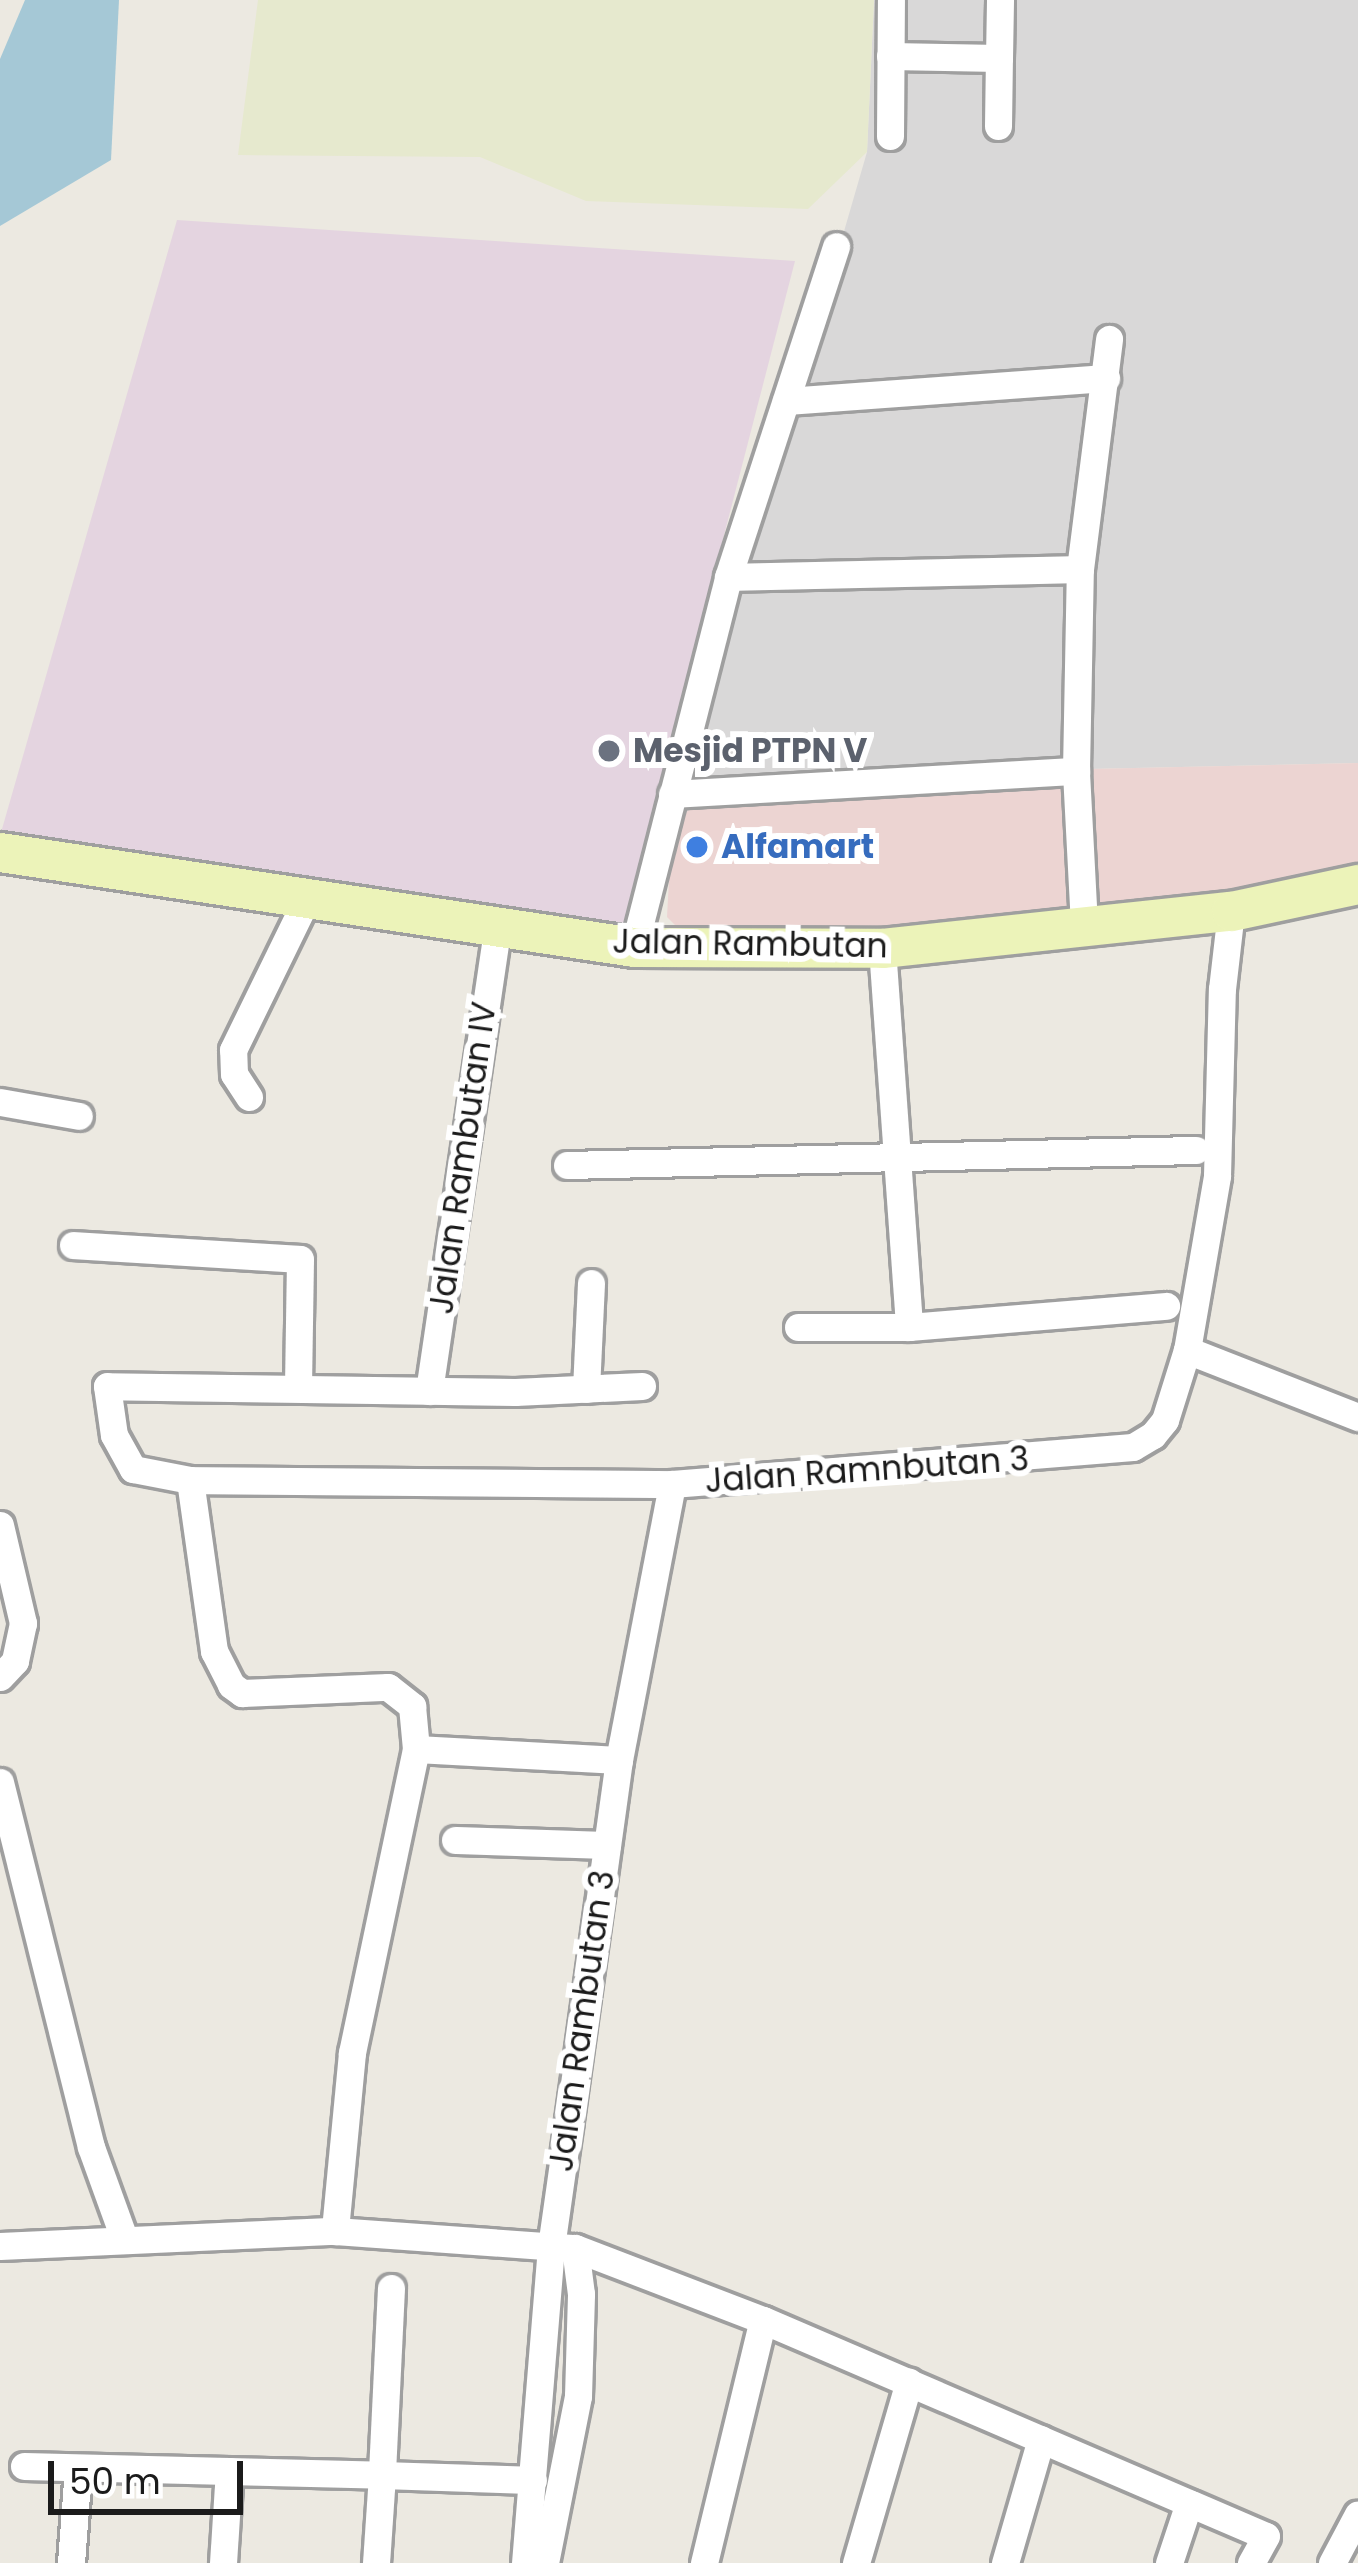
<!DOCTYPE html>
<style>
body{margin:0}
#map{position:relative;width:1358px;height:2563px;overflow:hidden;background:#ece9e1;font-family:Poppins,sans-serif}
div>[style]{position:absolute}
.residential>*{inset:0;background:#d9d8d8}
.commercial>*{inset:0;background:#ecd4d2}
.industrial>*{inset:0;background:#e4d4e0}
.farmland>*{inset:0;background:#e6e9ce}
.water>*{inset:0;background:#a5c8d6}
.roads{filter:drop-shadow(3px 0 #9f9f9f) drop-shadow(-3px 0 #9f9f9f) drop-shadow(0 3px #9f9f9f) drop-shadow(0 -3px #9f9f9f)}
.minor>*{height:27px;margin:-13.5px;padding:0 13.5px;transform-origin:13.5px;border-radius:13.5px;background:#fff}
.secondary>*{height:39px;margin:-19.5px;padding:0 19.5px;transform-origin:19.5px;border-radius:19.5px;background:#ecf3b9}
.dots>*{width:33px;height:33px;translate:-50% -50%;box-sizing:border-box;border:6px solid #fff;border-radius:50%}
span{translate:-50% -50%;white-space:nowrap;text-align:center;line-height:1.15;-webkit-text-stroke:12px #fff;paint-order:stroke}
.worship-label{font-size:33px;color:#5b616d;font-weight:700}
.left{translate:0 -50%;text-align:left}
.shop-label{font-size:33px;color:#366cbe;font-weight:700}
.street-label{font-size:33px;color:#1b1b1b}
.scale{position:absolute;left:48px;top:2461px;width:195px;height:54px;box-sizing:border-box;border:6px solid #1b1b1b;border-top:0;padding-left:15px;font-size:36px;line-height:42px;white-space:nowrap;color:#1b1b1b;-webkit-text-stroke:9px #fff;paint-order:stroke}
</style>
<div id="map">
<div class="residential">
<div style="clip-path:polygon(874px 0,1358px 0,1358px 763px,1089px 769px,672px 825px,867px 152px)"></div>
</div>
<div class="commercial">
<div style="clip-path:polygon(1358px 763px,1358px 862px,1235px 892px,896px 930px,686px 936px,667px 917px,672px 825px,700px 800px,1089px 769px)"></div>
</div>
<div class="industrial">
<div style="clip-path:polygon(177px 220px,795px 261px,621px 933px,0 836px)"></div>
</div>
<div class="farmland">
<div style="clip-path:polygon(258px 0,874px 0,867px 152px,808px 209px,586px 201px,480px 157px,238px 155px)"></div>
</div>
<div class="water">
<div style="clip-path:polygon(25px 0,119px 0,111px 160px,0 226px,0 59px)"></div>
</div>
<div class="roads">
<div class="minor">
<div style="left:890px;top:56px;width:109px;rotate:1.1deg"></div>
<div style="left:999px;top:58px;width:58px;rotate:-89deg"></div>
<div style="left:998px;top:126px;width:68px;rotate:-89.2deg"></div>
<div style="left:890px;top:136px;width:136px;rotate:-89.6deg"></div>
<div style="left:786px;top:401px;width:321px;rotate:-4.1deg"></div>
<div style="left:728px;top:577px;width:352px;rotate:-1.3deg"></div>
<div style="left:672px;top:794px;width:405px;rotate:-3.3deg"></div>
<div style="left:1084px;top:925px;width:154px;rotate:-93deg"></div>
<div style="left:1076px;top:771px;width:202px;rotate:-88.9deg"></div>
<div style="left:1080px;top:569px;width:232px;rotate:-82.8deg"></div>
<div style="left:634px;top:947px;width:382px;rotate:-75.7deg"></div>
<div style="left:728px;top:577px;width:348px;rotate:-71.9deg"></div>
<div style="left:882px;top:948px;width:380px;rotate:85.9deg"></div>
<div style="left:909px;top:1327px;width:258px;rotate:-4.7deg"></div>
<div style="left:249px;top:1097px;width:27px;rotate:-123deg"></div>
<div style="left:234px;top:1074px;width:24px;rotate:-92deg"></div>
<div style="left:233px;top:1050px;width:171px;rotate:-64deg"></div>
<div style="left:0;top:1102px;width:80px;rotate:10deg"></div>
<div style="left:567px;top:1165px;width:629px;rotate:-1.37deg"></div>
<div style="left:73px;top:1245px;width:227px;rotate:3.5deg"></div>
<div style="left:300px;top:1259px;width:127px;rotate:90.9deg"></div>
<div style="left:798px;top:1327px;width:111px"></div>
<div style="left:1187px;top:1350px;width:184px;rotate:21.4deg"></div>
<div style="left:642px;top:1386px;width:127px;rotate:177.3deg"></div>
<div style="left:515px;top:1392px;width:408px;rotate:-179.2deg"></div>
<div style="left:107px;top:1386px;width:49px;rotate:81.9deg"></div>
<div style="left:114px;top:1435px;width:39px;rotate:61deg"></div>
<div style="left:133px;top:1469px;width:58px;rotate:10.9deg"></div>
<div style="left:190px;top:1480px;width:482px;rotate:0.5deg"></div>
<div style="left:672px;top:1484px;width:462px;rotate:-4.6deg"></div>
<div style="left:1133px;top:1447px;width:23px;rotate:-31deg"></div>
<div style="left:1153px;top:1435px;width:19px;rotate:-51deg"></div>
<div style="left:1165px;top:1420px;width:73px;rotate:-72.6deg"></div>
<div style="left:1187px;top:1350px;width:177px;rotate:-80.2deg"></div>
<div style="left:1217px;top:1176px;width:187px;rotate:-88.5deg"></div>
<div style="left:1222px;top:989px;width:79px;rotate:-83.4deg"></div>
<div style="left:586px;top:1389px;width:106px;rotate:-87.3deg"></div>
<div style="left:429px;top:1391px;width:470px;rotate:-81.6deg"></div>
<div style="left:190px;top:1480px;width:173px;rotate:82deg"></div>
<div style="left:214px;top:1651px;width:38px;rotate:63deg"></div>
<div style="left:231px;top:1685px;width:14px;rotate:36deg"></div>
<div style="left:242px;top:1693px;width:146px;rotate:-2.4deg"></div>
<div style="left:388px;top:1687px;width:31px;rotate:38deg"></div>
<div style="left:412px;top:1706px;width:43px;rotate:84.7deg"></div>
<div style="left:416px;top:1749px;width:311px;rotate:101.9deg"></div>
<div style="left:352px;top:2053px;width:179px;rotate:95.5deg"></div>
<div style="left:0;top:1525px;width:101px;rotate:76.8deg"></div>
<div style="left:23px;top:1623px;width:39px;rotate:102deg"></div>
<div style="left:15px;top:1661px;width:22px;rotate:133deg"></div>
<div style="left:416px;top:1749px;width:203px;rotate:3.1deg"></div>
<div style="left:0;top:1782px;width:376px;rotate:76deg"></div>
<div style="left:91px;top:2147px;width:97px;rotate:70.1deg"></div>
<div style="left:455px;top:1840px;width:152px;rotate:1.9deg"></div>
<div style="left:0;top:2246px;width:335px;rotate:-2.6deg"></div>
<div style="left:335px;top:2231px;width:241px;rotate:4.1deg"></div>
<div style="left:575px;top:2248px;width:201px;rotate:21deg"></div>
<div style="left:763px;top:2320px;width:547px;rotate:23.24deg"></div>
<div style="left:1266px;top:2536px;width:31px;rotate:119deg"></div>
<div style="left:391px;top:2288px;width:187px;rotate:92.8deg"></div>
<div style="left:382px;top:2475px;width:151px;rotate:1.9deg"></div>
<div style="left:24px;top:2466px;width:358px;rotate:1.4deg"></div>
<div style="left:382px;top:2475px;width:88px;rotate:93.9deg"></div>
<div style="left:71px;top:2563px;width:95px;rotate:-85.8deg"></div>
<div style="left:223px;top:2563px;width:92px;rotate:-86.3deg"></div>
<div style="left:525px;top:2563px;width:317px;rotate:-85.3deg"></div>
<div style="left:551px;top:2247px;width:128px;rotate:-81.9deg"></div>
<div style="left:569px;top:2120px;width:363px;rotate:-82.1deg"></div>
<div style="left:619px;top:1760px;width:281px;rotate:-79.1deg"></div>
<div style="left:545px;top:2563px;width:170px;rotate:-78.8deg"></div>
<div style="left:578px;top:2396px;width:102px;rotate:-88.3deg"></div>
<div style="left:581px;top:2294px;width:46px;rotate:-97.4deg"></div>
<div style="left:704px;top:2563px;width:250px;rotate:-76.4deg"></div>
<div style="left:856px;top:2563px;width:189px;rotate:-73.7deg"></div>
<div style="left:1005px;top:2563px;width:129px;rotate:-73.8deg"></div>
<div style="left:1169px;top:2563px;width:63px;rotate:-71.6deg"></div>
<div style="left:1332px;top:2563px;width:55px;rotate:-62deg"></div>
</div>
<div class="secondary">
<div style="left:0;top:852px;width:641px;rotate:8.52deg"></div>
<div style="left:634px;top:947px;width:248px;rotate:0.2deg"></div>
<div style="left:882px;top:948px;width:351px;rotate:-6.1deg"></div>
<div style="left:1231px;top:911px;width:130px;rotate:-12deg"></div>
</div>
</div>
<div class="dots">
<div style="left:609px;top:751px;background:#6b7280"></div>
<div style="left:697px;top:847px;background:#3f7fe0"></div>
</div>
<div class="worship-label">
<span class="left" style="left:633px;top:751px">Mesjid PTPN V</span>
</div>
<div class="shop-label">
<span class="left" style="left:721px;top:847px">Alfamart</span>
</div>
<div class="street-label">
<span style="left:750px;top:944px;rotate:1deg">Jalan Rambutan</span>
<span style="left:463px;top:1158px;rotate:-82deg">Jalan Rambutan IV</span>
<span style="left:867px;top:1470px;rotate:-4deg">Jalan Ramnbutan 3</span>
<span style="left:582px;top:2021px;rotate:-82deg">Jalan Rambutan 3</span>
</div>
<div class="scale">50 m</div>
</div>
